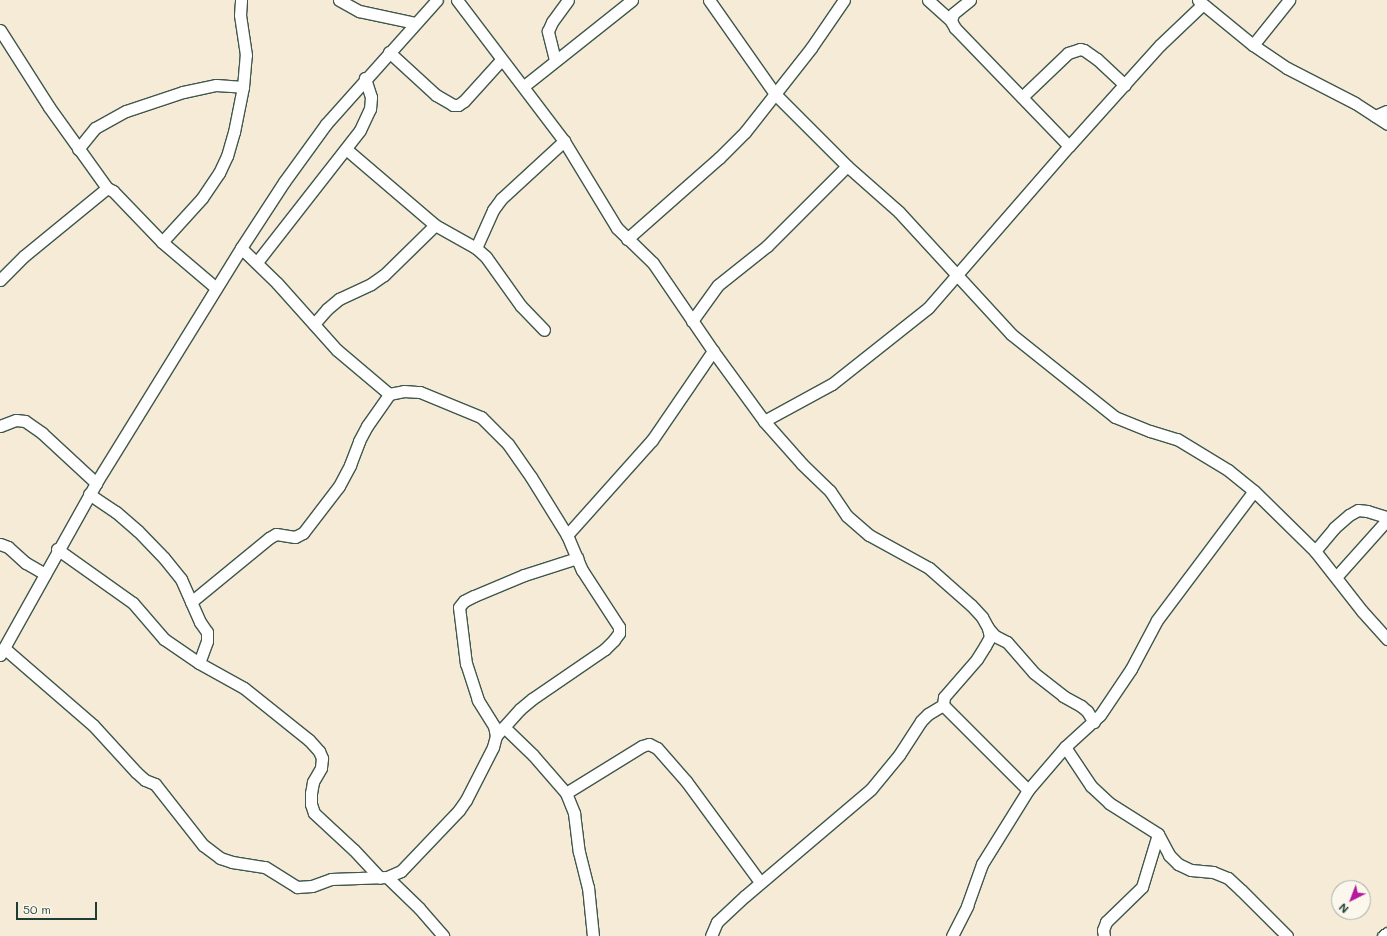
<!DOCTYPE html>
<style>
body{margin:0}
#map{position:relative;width:1387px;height:936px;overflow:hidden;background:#f6ebd7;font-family:Mali,sans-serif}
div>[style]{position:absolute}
.roads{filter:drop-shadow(1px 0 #3f574c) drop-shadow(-1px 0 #3f574c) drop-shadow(0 1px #3f574c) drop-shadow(0 -1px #3f574c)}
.minor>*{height:11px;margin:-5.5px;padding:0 5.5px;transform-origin:5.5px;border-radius:5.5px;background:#fff}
span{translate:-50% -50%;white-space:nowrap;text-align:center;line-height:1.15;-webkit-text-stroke:3.5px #fbf7ec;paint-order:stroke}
.north{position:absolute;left:1331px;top:880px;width:40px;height:40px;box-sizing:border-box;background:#fbf7ec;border:1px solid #a3ada2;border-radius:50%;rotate:222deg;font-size:11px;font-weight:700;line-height:16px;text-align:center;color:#1f3d34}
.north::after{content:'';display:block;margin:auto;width:14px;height:18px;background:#b5179e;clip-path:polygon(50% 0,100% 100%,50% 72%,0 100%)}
.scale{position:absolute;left:16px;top:902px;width:81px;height:18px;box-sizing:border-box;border:2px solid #1f3d34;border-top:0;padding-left:5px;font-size:12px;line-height:14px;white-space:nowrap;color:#1f3d34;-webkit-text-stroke:3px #fbf7ec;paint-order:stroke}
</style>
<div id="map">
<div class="roads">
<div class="minor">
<div style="left:339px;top:0;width:23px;rotate:29deg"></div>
<div style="left:359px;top:11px;width:57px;rotate:12.1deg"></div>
<div style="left:457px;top:0;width:177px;rotate:52.8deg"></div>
<div style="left:564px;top:141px;width:102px;rotate:58.7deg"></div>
<div style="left:617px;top:228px;width:50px;rotate:44.2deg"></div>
<div style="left:653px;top:263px;width:107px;rotate:55.7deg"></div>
<div style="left:713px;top:351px;width:87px;rotate:53.9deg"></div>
<div style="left:764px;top:421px;width:57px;rotate:48.5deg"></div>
<div style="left:802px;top:464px;width:39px;rotate:44deg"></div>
<div style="left:830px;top:491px;width:30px;rotate:56deg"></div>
<div style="left:847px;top:516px;width:29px;rotate:41deg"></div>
<div style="left:869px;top:535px;width:68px;rotate:28.8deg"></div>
<div style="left:929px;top:568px;width:56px;rotate:41.4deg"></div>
<div style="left:971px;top:605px;width:16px;rotate:47deg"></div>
<div style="left:982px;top:617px;width:13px;rotate:61deg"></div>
<div style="left:988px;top:628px;width:11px;rotate:49deg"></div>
<div style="left:995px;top:636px;width:13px;rotate:27deg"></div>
<div style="left:1007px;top:642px;width:41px;rotate:48.9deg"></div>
<div style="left:1034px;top:673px;width:37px;rotate:38deg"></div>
<div style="left:1063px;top:696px;width:21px;rotate:29deg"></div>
<div style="left:1081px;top:706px;width:8px;rotate:40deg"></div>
<div style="left:1087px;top:711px;width:13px;rotate:58deg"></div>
<div style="left:709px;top:0;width:115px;rotate:54.9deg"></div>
<div style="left:775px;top:94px;width:102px;rotate:45deg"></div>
<div style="left:847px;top:166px;width:69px;rotate:41.5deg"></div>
<div style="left:899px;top:212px;width:166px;rotate:47.4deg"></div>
<div style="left:1011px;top:334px;width:133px;rotate:38.6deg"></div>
<div style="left:1115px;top:417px;width:38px;rotate:22deg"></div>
<div style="left:1150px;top:431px;width:28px;rotate:17deg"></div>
<div style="left:1177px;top:439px;width:60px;rotate:31.3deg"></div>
<div style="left:1228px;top:470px;width:33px;rotate:39deg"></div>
<div style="left:1254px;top:491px;width:86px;rotate:44.5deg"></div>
<div style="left:1315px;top:551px;width:76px;rotate:51.9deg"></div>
<div style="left:1362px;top:611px;width:38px;rotate:48deg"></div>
<div style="left:928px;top:0;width:31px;rotate:42deg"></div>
<div style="left:970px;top:0;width:22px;rotate:141deg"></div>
<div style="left:953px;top:14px;width:7px;rotate:106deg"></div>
<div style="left:951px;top:21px;width:8px;rotate:60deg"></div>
<div style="left:955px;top:28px;width:164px;rotate:46deg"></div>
<div style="left:1198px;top:0;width:71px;rotate:39.3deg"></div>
<div style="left:1253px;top:45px;width:41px;rotate:34.1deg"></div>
<div style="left:1287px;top:68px;width:76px;rotate:27.2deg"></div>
<div style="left:1355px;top:103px;width:38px;rotate:33deg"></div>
<div style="left:0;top:30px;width:91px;rotate:57.5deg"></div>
<div style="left:49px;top:107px;width:100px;rotate:54.4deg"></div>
<div style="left:1253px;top:45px;width:58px;rotate:-51.3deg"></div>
<div style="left:389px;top:52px;width:64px;rotate:42.5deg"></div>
<div style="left:436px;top:95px;width:20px;rotate:30deg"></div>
<div style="left:453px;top:105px;width:5px"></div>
<div style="left:458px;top:105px;width:7px;rotate:-34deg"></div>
<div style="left:464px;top:101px;width:55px;rotate:-47.9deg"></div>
<div style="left:555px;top:60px;width:30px;rotate:-104deg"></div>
<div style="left:548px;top:31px;width:10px;rotate:-66deg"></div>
<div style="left:552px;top:22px;width:27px;rotate:-54deg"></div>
<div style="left:524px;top:86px;width:138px;rotate:-38.5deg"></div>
<div style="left:1022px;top:97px;width:64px;rotate:-43.7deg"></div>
<div style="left:1068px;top:53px;width:13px;rotate:-18deg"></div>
<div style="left:1080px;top:49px;width:4px;rotate:14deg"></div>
<div style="left:1084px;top:50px;width:16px;rotate:35deg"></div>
<div style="left:1097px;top:59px;width:38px;rotate:43deg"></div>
<div style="left:1375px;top:116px;width:13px;rotate:-23deg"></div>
<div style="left:78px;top:149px;width:27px;rotate:-51deg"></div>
<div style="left:95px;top:128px;width:35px;rotate:-29deg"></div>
<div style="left:126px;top:111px;width:60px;rotate:-18.4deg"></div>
<div style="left:183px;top:92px;width:34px;rotate:-12deg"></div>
<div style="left:216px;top:85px;width:27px;rotate:4deg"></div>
<div style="left:346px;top:149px;width:117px;rotate:40.5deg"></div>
<div style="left:435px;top:225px;width:47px;rotate:29.3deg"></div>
<div style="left:476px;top:248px;width:13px;rotate:42deg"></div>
<div style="left:486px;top:257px;width:60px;rotate:54.5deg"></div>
<div style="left:521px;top:306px;width:33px;rotate:46deg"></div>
<div style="left:627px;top:239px;width:123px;rotate:-41.4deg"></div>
<div style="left:719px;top:158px;width:37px;rotate:-45deg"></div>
<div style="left:745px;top:132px;width:107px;rotate:-51.8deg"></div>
<div style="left:811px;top:48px;width:58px;rotate:-55.5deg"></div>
<div style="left:162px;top:242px;width:59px;rotate:-47.7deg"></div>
<div style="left:202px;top:198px;width:30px;rotate:-56deg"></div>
<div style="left:219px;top:173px;width:19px;rotate:-65deg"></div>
<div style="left:227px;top:156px;width:25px;rotate:-74deg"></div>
<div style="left:234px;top:132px;width:46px;rotate:-78.7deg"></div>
<div style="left:243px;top:87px;width:32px;rotate:-85deg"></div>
<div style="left:246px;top:55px;width:40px;rotate:-98.5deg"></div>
<div style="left:240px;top:15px;width:15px;rotate:-86deg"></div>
<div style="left:241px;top:248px;width:50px;rotate:44.2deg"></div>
<div style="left:277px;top:283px;width:90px;rotate:48.2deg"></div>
<div style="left:337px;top:350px;width:68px;rotate:40.2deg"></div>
<div style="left:476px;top:248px;width:42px;rotate:-65.9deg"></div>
<div style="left:493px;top:210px;width:14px;rotate:-54deg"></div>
<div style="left:501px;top:199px;width:86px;rotate:-42.6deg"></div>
<div style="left:257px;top:262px;width:167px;rotate:-52deg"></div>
<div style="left:360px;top:130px;width:23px;rotate:-65deg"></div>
<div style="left:370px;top:109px;width:12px;rotate:-85deg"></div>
<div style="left:371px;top:97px;width:20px;rotate:-108deg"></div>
<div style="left:0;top:280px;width:34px;rotate:-45deg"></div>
<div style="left:24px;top:256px;width:107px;rotate:-39.3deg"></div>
<div style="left:107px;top:188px;width:7px;rotate:27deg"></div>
<div style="left:113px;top:191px;width:71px;rotate:46.1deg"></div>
<div style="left:162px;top:242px;width:71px;rotate:40.4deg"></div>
<div style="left:692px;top:321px;width:44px;rotate:-54.2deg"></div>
<div style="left:718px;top:285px;width:63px;rotate:-38.5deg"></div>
<div style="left:767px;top:246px;width:113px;rotate:-45deg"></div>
<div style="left:314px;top:324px;width:20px;rotate:-49deg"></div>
<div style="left:327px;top:309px;width:16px;rotate:-40deg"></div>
<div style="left:339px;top:299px;width:35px;rotate:-25deg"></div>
<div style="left:371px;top:284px;width:16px;rotate:-35deg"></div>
<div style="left:384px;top:275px;width:71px;rotate:-44.4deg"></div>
<div style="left:764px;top:421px;width:77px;rotate:-28.6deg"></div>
<div style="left:832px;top:384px;width:122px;rotate:-38.4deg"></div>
<div style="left:928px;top:308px;width:215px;rotate:-49deg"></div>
<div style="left:1069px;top:146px;width:136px;rotate:-48deg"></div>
<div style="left:1160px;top:45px;width:58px;rotate:-43.6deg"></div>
<div style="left:0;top:426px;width:17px;rotate:-21deg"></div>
<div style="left:16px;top:420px;width:9px;rotate:6deg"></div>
<div style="left:25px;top:421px;width:21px;rotate:35deg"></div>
<div style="left:42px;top:433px;width:74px;rotate:42.8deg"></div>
<div style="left:89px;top:494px;width:32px;rotate:34deg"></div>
<div style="left:116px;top:512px;width:29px;rotate:41deg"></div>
<div style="left:138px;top:531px;width:37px;rotate:46deg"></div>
<div style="left:164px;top:558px;width:27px;rotate:51deg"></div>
<div style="left:181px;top:579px;width:47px;rotate:66.2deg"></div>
<div style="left:200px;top:622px;width:12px;rotate:55deg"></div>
<div style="left:207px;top:632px;width:9px;rotate:90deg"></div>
<div style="left:207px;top:641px;width:23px;rotate:110deg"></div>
<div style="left:567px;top:535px;width:127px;rotate:-48.2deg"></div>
<div style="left:652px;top:440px;width:108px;rotate:-55.6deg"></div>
<div style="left:0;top:544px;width:9px;rotate:21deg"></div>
<div style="left:8px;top:547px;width:24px;rotate:42deg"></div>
<div style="left:26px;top:563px;width:22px;rotate:30deg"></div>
<div style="left:57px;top:549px;width:93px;rotate:35.4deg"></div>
<div style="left:133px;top:603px;width:48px;rotate:49.3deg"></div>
<div style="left:164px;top:639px;width:42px;rotate:34.4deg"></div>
<div style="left:199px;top:663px;width:51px;rotate:29.1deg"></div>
<div style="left:244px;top:688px;width:83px;rotate:38.7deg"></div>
<div style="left:309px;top:740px;width:15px;rotate:48deg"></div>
<div style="left:319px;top:751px;width:8px;rotate:67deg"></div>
<div style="left:322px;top:758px;width:10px;rotate:96deg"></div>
<div style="left:321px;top:768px;width:16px;rotate:120deg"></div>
<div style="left:313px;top:782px;width:11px;rotate:100deg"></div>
<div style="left:311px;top:793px;width:11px;rotate:90deg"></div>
<div style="left:311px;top:804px;width:9px;rotate:72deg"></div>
<div style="left:314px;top:813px;width:54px;rotate:42.8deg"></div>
<div style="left:354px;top:850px;width:38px;rotate:47deg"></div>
<div style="left:1315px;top:551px;width:30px;rotate:-50deg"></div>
<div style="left:1334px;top:528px;width:20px;rotate:-41deg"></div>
<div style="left:1349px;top:515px;width:10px;rotate:-29deg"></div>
<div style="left:1358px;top:510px;width:9px;rotate:6deg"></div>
<div style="left:1367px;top:511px;width:21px;rotate:17deg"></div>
<div style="left:1336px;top:577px;width:76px;rotate:-48.2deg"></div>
<div style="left:191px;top:602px;width:101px;rotate:-39.4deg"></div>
<div style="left:269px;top:538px;width:8px;rotate:-30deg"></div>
<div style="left:276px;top:534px;width:19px;rotate:9deg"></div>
<div style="left:295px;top:537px;width:9px;rotate:-27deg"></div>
<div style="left:303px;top:533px;width:59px;rotate:-52.5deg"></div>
<div style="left:339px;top:486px;width:24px;rotate:-62deg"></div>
<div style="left:350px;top:465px;width:26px;rotate:-69deg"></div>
<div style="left:359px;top:441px;width:17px;rotate:-62deg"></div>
<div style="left:367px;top:426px;width:39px;rotate:-55deg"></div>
<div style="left:389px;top:394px;width:15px;rotate:-11deg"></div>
<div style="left:404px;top:391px;width:16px;rotate:4deg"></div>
<div style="left:420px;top:392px;width:66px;rotate:22.3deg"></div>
<div style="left:481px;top:417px;width:38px;rotate:45deg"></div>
<div style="left:508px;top:444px;width:40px;rotate:55.1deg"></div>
<div style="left:531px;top:477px;width:68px;rotate:58.2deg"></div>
<div style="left:567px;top:535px;width:38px;rotate:67deg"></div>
<div style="left:582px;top:570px;width:68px;rotate:57deg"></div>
<div style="left:619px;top:627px;width:6px;rotate:90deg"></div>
<div style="left:619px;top:633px;width:9px;rotate:126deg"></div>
<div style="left:614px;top:640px;width:13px;rotate:135deg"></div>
<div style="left:605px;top:649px;width:88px;rotate:145.6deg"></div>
<div style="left:532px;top:699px;width:16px;rotate:140deg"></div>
<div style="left:520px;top:709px;width:36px;rotate:132deg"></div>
<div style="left:988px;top:628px;width:9px;rotate:77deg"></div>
<div style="left:990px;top:637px;width:10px;rotate:119deg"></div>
<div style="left:985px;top:646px;width:15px;rotate:122deg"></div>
<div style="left:977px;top:659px;width:50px;rotate:131deg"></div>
<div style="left:944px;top:697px;width:8px;rotate:97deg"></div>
<div style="left:943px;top:705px;width:120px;rotate:45deg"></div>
<div style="left:4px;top:648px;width:118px;rotate:40.9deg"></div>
<div style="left:93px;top:725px;width:64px;rotate:47.5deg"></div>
<div style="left:136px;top:772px;width:12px;rotate:42deg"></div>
<div style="left:145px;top:780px;width:11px;rotate:22deg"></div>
<div style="left:155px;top:784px;width:78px;rotate:51.8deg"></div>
<div style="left:203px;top:845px;width:21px;rotate:37deg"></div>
<div style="left:220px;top:858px;width:13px;rotate:18deg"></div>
<div style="left:232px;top:862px;width:33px;rotate:9deg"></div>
<div style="left:265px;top:867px;width:38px;rotate:32deg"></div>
<div style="left:297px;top:887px;width:15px;rotate:-4deg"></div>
<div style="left:312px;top:886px;width:20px;rotate:-20deg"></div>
<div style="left:331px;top:879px;width:56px;rotate:-2deg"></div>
<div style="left:387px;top:877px;width:15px;rotate:-23deg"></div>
<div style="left:401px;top:871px;width:84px;rotate:-46.4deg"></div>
<div style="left:459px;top:810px;width:12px;rotate:-55deg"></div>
<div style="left:466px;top:800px;width:59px;rotate:-63deg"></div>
<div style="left:493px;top:747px;width:11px;rotate:-75deg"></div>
<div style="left:496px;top:736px;width:10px;rotate:-101deg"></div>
<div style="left:494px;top:726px;width:31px;rotate:-122deg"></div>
<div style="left:478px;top:700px;width:38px;rotate:-108deg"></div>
<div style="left:466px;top:664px;width:57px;rotate:-97deg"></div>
<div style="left:459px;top:607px;width:8px;rotate:-50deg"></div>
<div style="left:464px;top:601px;width:11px;rotate:-27deg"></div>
<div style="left:474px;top:596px;width:54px;rotate:-22.8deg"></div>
<div style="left:524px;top:575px;width:56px;rotate:-17.8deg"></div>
<div style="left:0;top:655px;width:197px;rotate:-60.8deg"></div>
<div style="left:96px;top:483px;width:276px;rotate:-58.3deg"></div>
<div style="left:241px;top:248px;width:79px;rotate:-56.9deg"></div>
<div style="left:284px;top:182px;width:72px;rotate:-54.1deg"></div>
<div style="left:326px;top:124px;width:166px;rotate:-48.2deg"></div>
<div style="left:504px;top:727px;width:40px;rotate:44deg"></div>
<div style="left:533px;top:755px;width:50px;rotate:49deg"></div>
<div style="left:566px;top:793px;width:22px;rotate:68deg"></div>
<div style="left:574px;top:813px;width:39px;rotate:83deg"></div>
<div style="left:579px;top:852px;width:36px;rotate:76deg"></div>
<div style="left:588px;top:887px;width:49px;rotate:84.2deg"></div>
<div style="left:1065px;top:747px;width:47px;rotate:56.3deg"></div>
<div style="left:1091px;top:786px;width:25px;rotate:43deg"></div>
<div style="left:1109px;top:803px;width:58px;rotate:32.3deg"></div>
<div style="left:1158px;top:834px;width:24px;rotate:62deg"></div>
<div style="left:1169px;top:855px;width:13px;rotate:45deg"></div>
<div style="left:1178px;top:864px;width:14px;rotate:25deg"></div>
<div style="left:1191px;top:870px;width:22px;rotate:5deg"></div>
<div style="left:1213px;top:872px;width:16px;rotate:22deg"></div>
<div style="left:1228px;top:878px;width:18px;rotate:43deg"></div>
<div style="left:1241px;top:890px;width:65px;rotate:45deg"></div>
<div style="left:566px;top:793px;width:89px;rotate:-31.7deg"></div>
<div style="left:642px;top:746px;width:7px;rotate:-16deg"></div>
<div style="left:649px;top:744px;width:9px;rotate:27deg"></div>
<div style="left:657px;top:748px;width:44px;rotate:48.7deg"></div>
<div style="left:686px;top:781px;width:125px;rotate:53.8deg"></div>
<div style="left:387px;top:877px;width:45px;rotate:44.1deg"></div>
<div style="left:419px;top:908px;width:37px;rotate:49deg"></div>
<div style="left:711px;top:936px;width:15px;rotate:-67deg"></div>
<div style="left:717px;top:922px;width:38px;rotate:-43deg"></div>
<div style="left:745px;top:896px;width:165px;rotate:-40.3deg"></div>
<div style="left:871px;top:789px;width:44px;rotate:-50.5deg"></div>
<div style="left:899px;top:755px;width:40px;rotate:-57.1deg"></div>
<div style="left:921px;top:721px;width:10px;rotate:-45deg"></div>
<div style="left:928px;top:714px;width:17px;rotate:-31deg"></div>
<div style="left:952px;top:936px;width:34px;rotate:-63deg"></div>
<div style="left:967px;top:906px;width:45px;rotate:-70.3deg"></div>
<div style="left:982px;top:864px;width:87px;rotate:-58.1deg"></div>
<div style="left:1028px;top:790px;width:57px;rotate:-49.3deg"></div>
<div style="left:1065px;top:747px;width:47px;rotate:-42.4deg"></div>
<div style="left:1100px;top:715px;width:55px;rotate:-56deg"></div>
<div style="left:1131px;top:669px;width:55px;rotate:-62deg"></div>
<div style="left:1157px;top:620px;width:161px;rotate:-53.1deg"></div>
<div style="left:1104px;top:936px;width:6px;rotate:-99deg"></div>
<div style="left:1103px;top:930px;width:9px;rotate:-69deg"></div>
<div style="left:1106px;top:922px;width:50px;rotate:-44.2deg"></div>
<div style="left:1142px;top:887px;width:55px;rotate:-73.2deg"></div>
<div style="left:1383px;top:936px;width:5px;rotate:-37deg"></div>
</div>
</div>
<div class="north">N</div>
<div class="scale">50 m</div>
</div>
